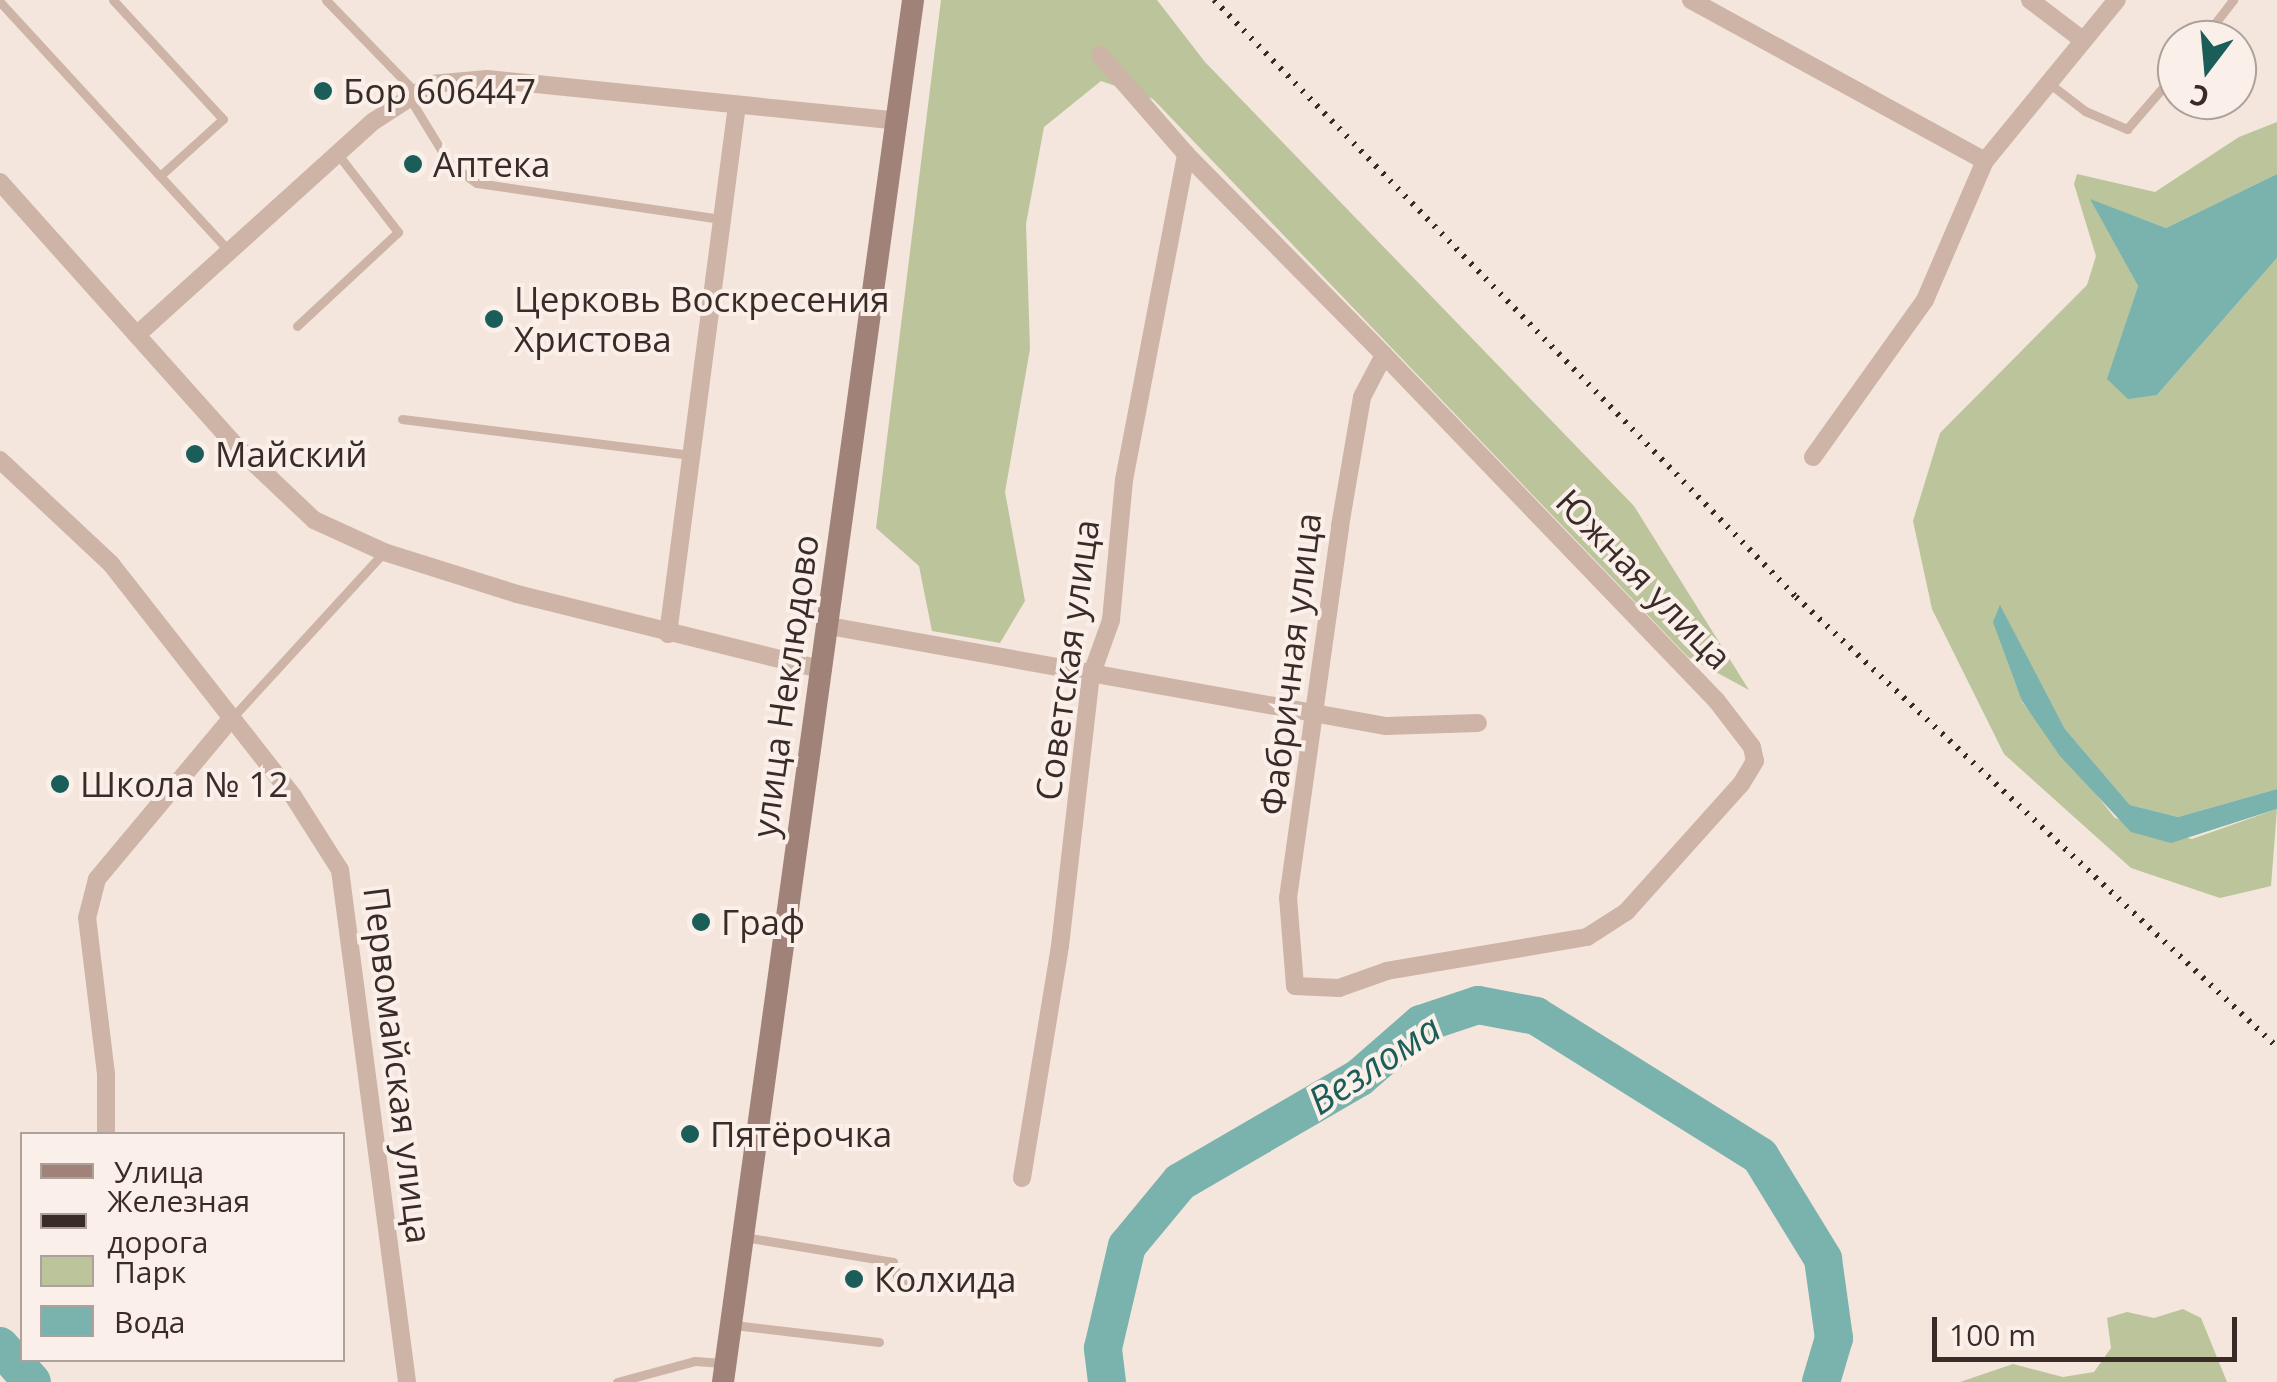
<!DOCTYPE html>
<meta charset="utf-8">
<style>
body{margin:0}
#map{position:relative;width:2277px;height:1382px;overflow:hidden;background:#f4e6dc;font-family:"Open Sans",sans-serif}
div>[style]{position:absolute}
.green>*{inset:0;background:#bbc49b}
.water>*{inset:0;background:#7ab2ad}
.river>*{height:38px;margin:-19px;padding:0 19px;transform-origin:19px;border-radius:19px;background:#7ab2ad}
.service>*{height:9px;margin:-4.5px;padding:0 4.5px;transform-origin:4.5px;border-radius:4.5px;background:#cdb4a7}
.minor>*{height:18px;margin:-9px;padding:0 9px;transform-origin:9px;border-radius:9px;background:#cdb4a7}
.secondary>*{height:22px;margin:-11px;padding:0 11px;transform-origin:11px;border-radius:11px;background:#a08278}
.rail>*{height:6px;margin-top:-3px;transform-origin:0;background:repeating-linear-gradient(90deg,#392b28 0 2.5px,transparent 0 10.5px)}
.dots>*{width:28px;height:28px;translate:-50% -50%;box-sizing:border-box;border:5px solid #fbf0e9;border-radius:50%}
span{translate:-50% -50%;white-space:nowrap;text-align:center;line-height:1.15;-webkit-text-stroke:8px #fbf0e9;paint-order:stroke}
.poi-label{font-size:35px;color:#392b28}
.left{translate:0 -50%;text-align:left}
.street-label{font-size:35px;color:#392b28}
.water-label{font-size:38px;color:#1b5d59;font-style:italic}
.legend{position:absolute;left:20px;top:1132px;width:325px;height:230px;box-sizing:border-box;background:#fbf0e9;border:2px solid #ada19c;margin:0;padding:12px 18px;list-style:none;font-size:30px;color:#392b28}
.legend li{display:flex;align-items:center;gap:20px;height:50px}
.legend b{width:50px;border:2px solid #ada19c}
.north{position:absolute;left:2157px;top:20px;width:100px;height:100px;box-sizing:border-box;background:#fbf0e9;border:2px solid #ada19c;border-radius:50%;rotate:196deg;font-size:28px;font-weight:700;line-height:40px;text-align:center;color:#392b28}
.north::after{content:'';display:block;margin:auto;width:35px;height:45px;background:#1b5d59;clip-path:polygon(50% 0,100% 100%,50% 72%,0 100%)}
.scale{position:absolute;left:1932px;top:1317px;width:305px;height:45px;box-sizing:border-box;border:5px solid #392b28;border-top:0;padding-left:12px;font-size:30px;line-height:35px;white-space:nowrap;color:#392b28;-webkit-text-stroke:8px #fbf0e9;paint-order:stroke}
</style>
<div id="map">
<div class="green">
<div style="clip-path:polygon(941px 0,1157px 0,1205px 62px,1634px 506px,1749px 690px,1688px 657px,1153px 99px,1101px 81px,1044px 127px,1026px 224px,1030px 349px,1005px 492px,1025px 601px,1000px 643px,932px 631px,919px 566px,876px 528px)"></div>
<div style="clip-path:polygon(2277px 122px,2277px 174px,2166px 228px,2091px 200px,2138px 286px,2108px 378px,2157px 395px,2277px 258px,2277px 789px,2178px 817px,2130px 805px,2065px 729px,2000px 606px,2022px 702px,2115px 818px,2192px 839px,2277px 809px,2271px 886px,2220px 898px,2131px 868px,2004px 754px,1932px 609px,1913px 521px,1940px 433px,2087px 285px,2096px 256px,2074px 184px,2077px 174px,2155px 192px,2239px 137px)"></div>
<div style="clip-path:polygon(2183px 1309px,2201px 1318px,2227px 1382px,1960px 1382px,2013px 1364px,2063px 1377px,2094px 1372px,2111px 1348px,2107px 1318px,2127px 1312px,2154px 1318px)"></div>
</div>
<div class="water">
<div style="clip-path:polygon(2277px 174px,2277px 258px,2157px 395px,2128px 399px,2107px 379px,2138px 286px,2090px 199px,2166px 228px)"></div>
<div style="clip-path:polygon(2000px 605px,2065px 729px,2130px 805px,2178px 817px,2277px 789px,2277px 809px,2171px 843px,2131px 832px,2060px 756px,2022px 701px,1993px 622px)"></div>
</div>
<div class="river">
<div style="left:0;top:1346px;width:48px;rotate:48.4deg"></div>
<div style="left:1107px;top:1382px;width:34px;rotate:-97deg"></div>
<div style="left:1103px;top:1348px;width:105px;rotate:-76.8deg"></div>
<div style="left:1127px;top:1246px;width:83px;rotate:-50.4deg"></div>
<div style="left:1180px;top:1182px;width:207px;rotate:-30.2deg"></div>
<div style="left:1359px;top:1078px;width:82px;rotate:-41.1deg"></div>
<div style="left:1421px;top:1024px;width:60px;rotate:-18.4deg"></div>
<div style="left:1478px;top:1005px;width:59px;rotate:10.7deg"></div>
<div style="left:1536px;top:1016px;width:264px;rotate:32deg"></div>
<div style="left:1760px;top:1156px;width:121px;rotate:58.5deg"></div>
<div style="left:1823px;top:1259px;width:80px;rotate:82.1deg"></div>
<div style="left:1834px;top:1338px;width:46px;rotate:106.5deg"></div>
</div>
<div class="service">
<div style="left:113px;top:0;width:162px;rotate:47.3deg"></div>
<div style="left:223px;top:119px;width:85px;rotate:137.9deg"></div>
<div style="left:326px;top:0;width:128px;rotate:45.9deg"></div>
<div style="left:0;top:2px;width:335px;rotate:47.4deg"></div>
<div style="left:2202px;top:40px;width:51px;rotate:-52.2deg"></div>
<div style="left:2050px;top:84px;width:44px;rotate:37.6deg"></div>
<div style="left:2085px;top:111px;width:46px;rotate:23.2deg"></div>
<div style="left:2127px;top:129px;width:77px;rotate:-49.2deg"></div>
<div style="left:410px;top:99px;width:75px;rotate:58.6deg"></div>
<div style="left:449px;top:163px;width:34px;rotate:36deg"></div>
<div style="left:477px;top:183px;width:248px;rotate:8.4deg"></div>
<div style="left:297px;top:326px;width:138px;rotate:-42.9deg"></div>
<div style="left:398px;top:232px;width:100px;rotate:-127.7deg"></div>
<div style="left:402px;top:419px;width:291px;rotate:7.1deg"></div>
<div style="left:231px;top:719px;width:226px;rotate:-47.5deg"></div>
<div style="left:744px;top:1237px;width:151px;rotate:9.5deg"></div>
<div style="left:893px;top:1262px;width:18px;rotate:74deg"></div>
<div style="left:898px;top:1279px;width:46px;rotate:8.8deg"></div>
<div style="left:734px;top:1325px;width:146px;rotate:6.7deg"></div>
<div style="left:617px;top:1382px;width:81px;rotate:-15.1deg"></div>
<div style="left:695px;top:1361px;width:28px;rotate:4deg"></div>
</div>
<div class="minor">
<div style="left:1691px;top:0;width:335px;rotate:28.7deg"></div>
<div style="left:2030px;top:0;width:63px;rotate:37.2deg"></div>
<div style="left:1100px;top:55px;width:131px;rotate:49deg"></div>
<div style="left:1186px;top:154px;width:282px;rotate:45.4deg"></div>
<div style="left:1384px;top:355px;width:479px;rotate:46.1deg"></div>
<div style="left:1716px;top:700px;width:59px;rotate:52.5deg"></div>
<div style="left:1752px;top:747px;width:14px;rotate:78deg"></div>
<div style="left:1755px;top:761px;width:27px;rotate:121deg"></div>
<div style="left:1741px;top:784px;width:172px;rotate:131.9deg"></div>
<div style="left:1626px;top:912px;width:46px;rotate:147.3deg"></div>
<div style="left:1587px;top:937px;width:203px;rotate:170.4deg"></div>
<div style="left:1387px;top:971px;width:51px;rotate:160.5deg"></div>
<div style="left:1339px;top:988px;width:44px;rotate:-177.4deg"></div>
<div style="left:1295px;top:986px;width:88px;rotate:-94.5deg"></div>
<div style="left:1288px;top:898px;width:376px;rotate:-82deg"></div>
<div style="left:1340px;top:526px;width:131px;rotate:-80.3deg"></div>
<div style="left:1362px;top:397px;width:47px;rotate:-62.4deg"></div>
<div style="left:0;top:182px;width:354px;rotate:48.2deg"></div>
<div style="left:236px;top:446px;width:108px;rotate:43.5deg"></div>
<div style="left:314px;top:520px;width:77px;rotate:24.6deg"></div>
<div style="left:384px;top:552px;width:139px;rotate:17.5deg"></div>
<div style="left:517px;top:594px;width:315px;rotate:13.9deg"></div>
<div style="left:139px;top:333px;width:316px;rotate:-42.1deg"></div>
<div style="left:374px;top:121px;width:68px;rotate:-33deg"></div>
<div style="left:431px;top:84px;width:56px;rotate:-5.1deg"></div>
<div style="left:487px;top:79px;width:413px;rotate:5.8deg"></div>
<div style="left:1813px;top:457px;width:193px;rotate:-54.5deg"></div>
<div style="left:1925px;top:300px;width:151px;rotate:-66.7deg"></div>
<div style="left:1985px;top:161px;width:208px;rotate:-50.7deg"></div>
<div style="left:0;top:460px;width:152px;rotate:43.1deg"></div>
<div style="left:111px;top:564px;width:295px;rotate:51.9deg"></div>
<div style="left:293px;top:796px;width:88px;rotate:57.6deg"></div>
<div style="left:340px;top:870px;width:516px;rotate:82.54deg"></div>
<div style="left:829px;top:626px;width:566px;rotate:10.18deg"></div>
<div style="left:1386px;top:726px;width:92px;rotate:-1.9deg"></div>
<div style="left:668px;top:634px;width:533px;rotate:-82.57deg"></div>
<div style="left:106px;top:1134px;width:60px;rotate:-90deg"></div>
<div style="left:106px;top:1074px;width:157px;rotate:-96.9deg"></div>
<div style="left:87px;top:918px;width:40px;rotate:-75.6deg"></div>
<div style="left:97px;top:879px;width:207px;rotate:-50.1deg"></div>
<div style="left:1022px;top:1178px;width:235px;rotate:-80.7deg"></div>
<div style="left:1060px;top:946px;width:272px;rotate:-83.5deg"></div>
<div style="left:1091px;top:676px;width:59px;rotate:-70.3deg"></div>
<div style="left:1111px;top:620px;width:141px;rotate:-84.7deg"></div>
<div style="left:1124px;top:480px;width:332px;rotate:-79.2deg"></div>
</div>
<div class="secondary">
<div style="left:723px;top:1382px;width:1395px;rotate:-82.17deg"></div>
</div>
<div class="rail">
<div style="left:1214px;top:0;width:834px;rotate:45.73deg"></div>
<div style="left:1796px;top:597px;width:659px;rotate:43.09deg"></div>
</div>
<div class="dots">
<div style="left:323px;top:91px;background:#1b5d59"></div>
<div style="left:413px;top:164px;background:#1b5d59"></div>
<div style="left:494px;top:319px;background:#1b5d59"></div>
<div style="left:195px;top:454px;background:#1b5d59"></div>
<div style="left:60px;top:784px;background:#1b5d59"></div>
<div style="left:701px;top:922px;background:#1b5d59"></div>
<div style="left:690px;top:1134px;background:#1b5d59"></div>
<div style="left:854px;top:1279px;background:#1b5d59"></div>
</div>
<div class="poi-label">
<span class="left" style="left:343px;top:91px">Бор 606447</span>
<span class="left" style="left:433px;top:164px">Аптека</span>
<span class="left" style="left:514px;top:319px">Церковь Воскресения<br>Христова</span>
<span class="left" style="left:215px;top:454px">Майский</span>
<span class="left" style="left:80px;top:784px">Школа № 12</span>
<span class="left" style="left:721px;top:922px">Граф</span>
<span class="left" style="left:710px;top:1134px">Пятёрочка</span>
<span class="left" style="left:874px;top:1279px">Колхида</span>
</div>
<div class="street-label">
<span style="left:1644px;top:579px;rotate:46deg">Южная улица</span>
<span style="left:1067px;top:660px;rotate:-82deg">Советская улица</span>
<span style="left:1290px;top:664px;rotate:-83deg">Фабричная улица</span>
<span style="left:785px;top:686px;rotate:-82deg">улица Неклюдово</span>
<span style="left:398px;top:1065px;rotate:83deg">Первомайская улица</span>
</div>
<div class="water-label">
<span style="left:1374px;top:1064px;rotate:-33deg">Везлома</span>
</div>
<ul class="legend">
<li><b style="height:12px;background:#a08278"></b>Улица</li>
<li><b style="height:12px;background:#392b28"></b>Железная дорога</li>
<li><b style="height:28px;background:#bbc49b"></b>Парк</li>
<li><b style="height:28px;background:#7ab2ad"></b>Вода</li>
</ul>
<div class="north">С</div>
<div class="scale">100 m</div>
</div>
